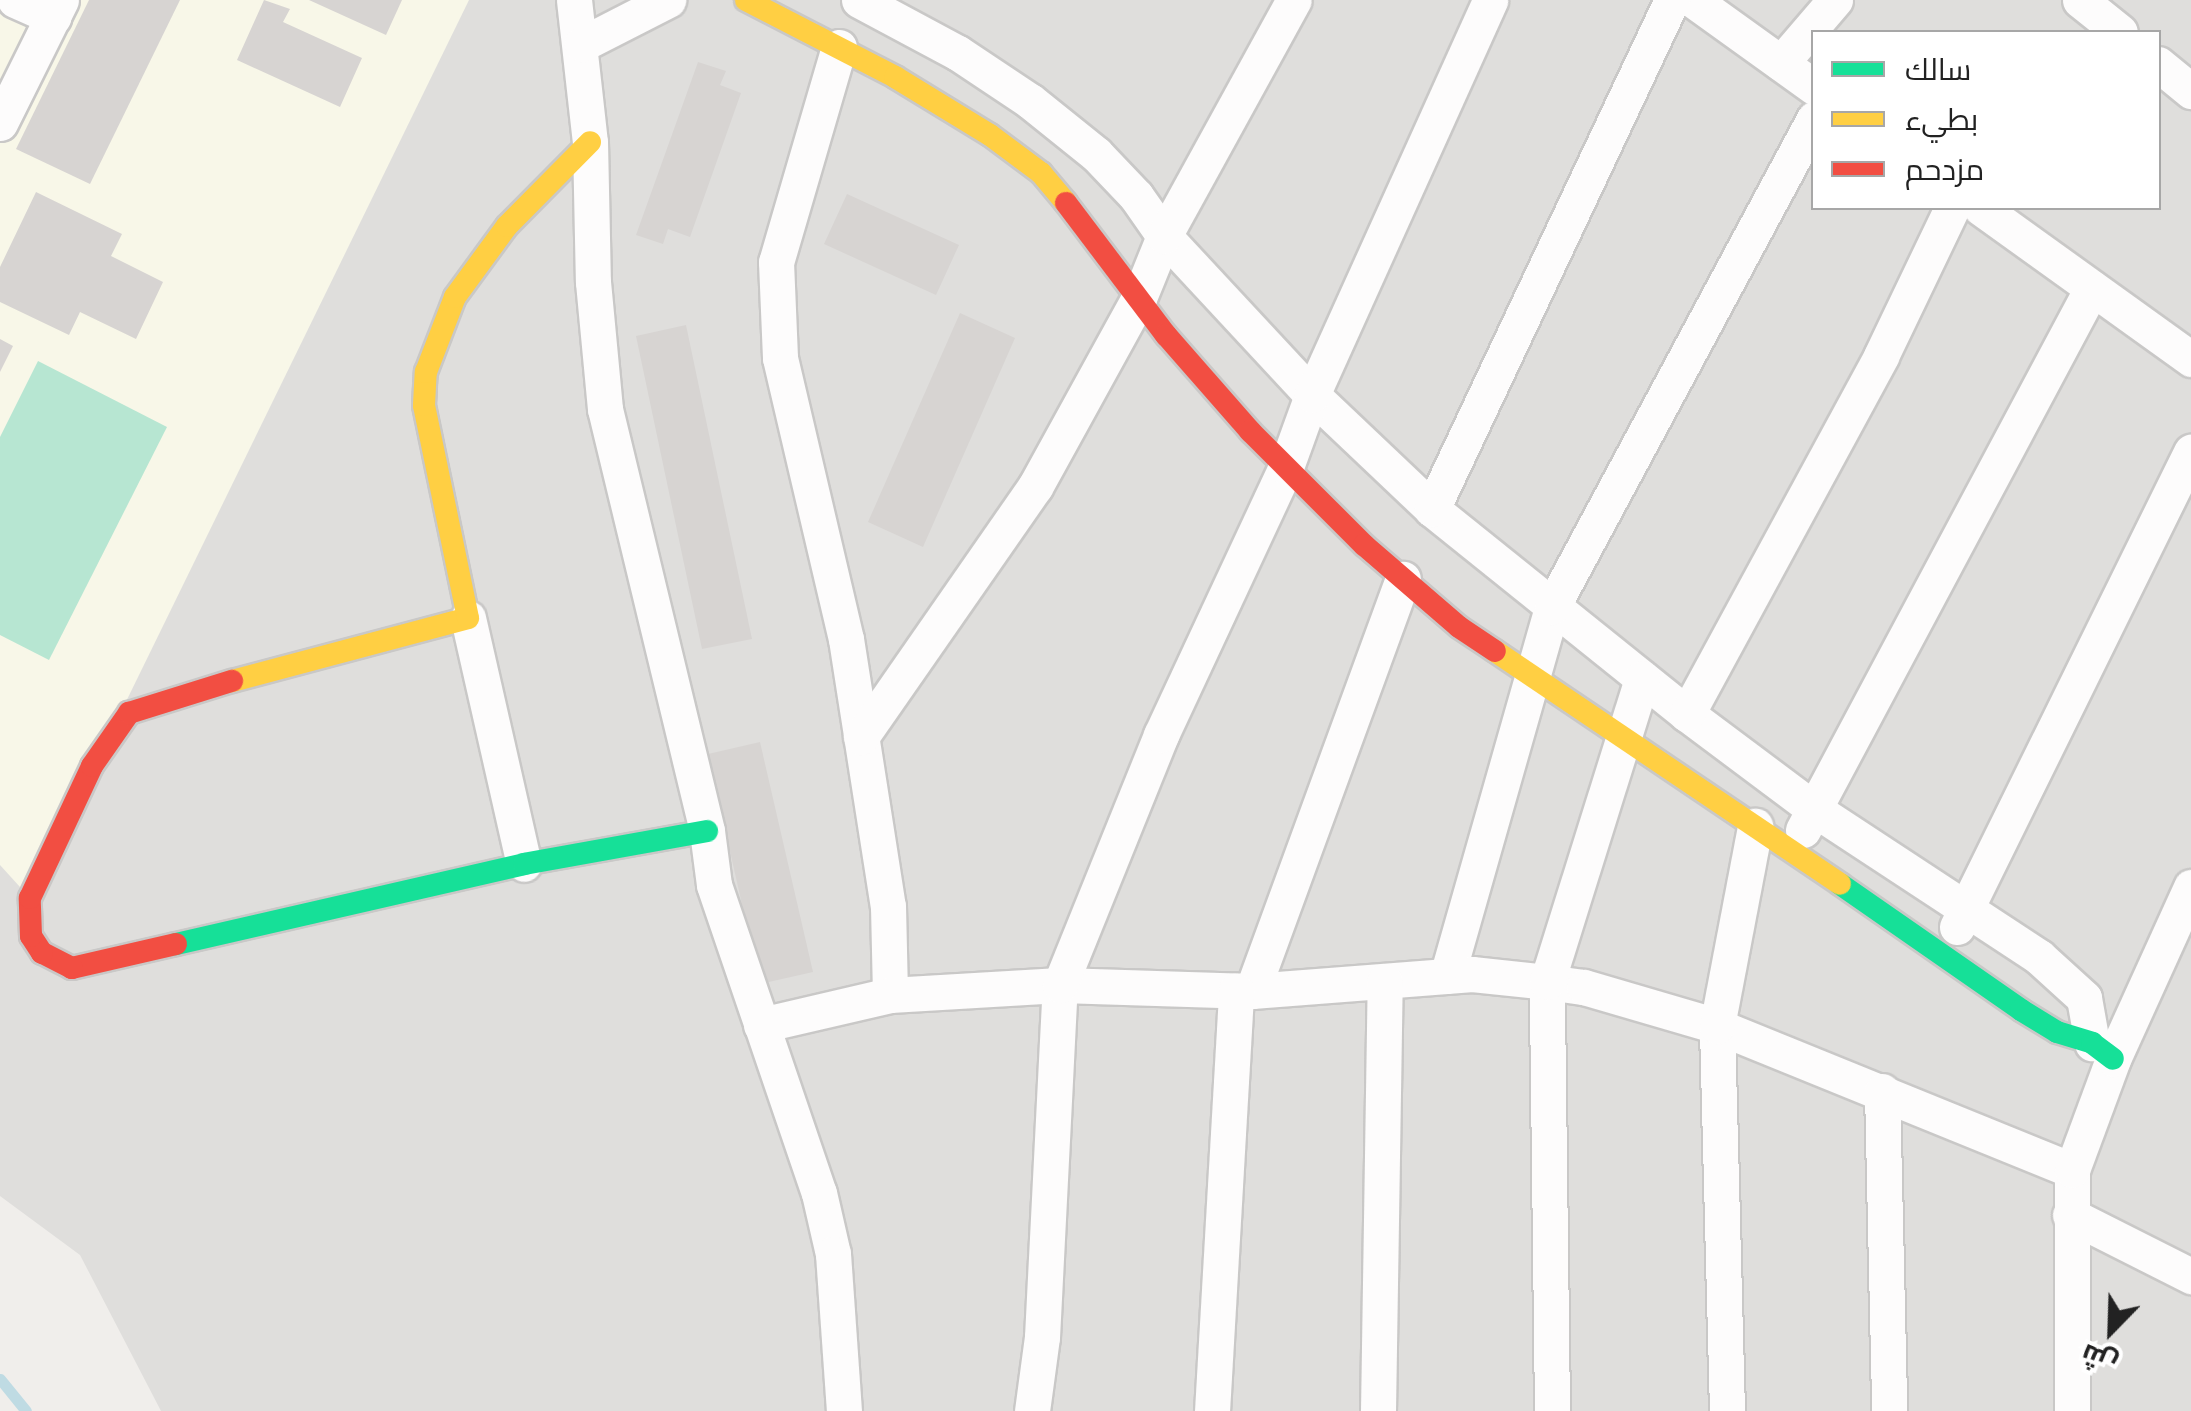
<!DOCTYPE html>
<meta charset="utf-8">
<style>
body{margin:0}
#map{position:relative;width:2191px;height:1411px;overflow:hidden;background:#f0eeeb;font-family:"Fira Sans",Cairo,sans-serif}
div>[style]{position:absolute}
.residential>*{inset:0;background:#dfdedc}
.education>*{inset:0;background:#f8f7e8}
.pitch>*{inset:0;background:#b7e6d2}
.stream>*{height:11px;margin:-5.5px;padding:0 5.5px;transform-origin:5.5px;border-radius:5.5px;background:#bfdbe3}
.building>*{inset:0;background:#d7d4d2}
.roads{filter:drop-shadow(2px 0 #c9c8c7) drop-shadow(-2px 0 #c9c8c7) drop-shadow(0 2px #c9c8c7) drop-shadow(0 -2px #c9c8c7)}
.street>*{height:35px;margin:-17.5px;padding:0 17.5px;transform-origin:17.5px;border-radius:17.5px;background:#fdfcfc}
.fast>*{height:22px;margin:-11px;padding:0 11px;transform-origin:11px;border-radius:11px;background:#16e098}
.slow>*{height:22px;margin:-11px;padding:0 11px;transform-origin:11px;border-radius:11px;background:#ffcf43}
.jam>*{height:22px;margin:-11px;padding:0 11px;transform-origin:11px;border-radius:11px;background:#f24e42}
span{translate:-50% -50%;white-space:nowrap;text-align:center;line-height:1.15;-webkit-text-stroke:9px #fff;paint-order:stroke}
.legend{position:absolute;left:1811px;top:30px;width:350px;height:180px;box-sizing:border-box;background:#fff;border:2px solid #a7a7a7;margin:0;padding:12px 18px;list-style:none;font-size:30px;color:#222}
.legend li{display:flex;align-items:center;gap:20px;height:50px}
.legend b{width:50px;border:2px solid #a7a7a7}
.north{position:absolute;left:2061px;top:1281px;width:100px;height:100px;-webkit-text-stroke:8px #fff;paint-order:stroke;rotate:203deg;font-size:28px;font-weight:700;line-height:40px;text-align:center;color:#222}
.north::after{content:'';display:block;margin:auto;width:35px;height:45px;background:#222;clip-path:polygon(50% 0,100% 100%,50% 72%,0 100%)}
</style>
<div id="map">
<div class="residential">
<div style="clip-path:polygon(evenodd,0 0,2191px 0,2191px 1411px,161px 1411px,80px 1255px,0 1196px,0 0,1814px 32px,2158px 32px,2158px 208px,1814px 208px,1814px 32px)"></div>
</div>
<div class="education">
<div style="clip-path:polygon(0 0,469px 0,30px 898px,0 865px)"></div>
</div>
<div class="pitch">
<div style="clip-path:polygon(38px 361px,167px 427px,49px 660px,0 635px,0 437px)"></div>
</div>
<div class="stream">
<div style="left:0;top:1379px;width:41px;rotate:50.9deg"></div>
</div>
<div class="building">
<div style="clip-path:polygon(89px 0,180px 0,90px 184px,16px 149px)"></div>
<div style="clip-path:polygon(264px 0,290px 9px,283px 22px,362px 58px,340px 107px,237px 60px)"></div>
<div style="clip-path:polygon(309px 0,402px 0,386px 35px)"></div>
<div style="clip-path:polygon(698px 62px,726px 71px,720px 85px,741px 93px,690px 237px,668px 229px,663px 244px,636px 235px)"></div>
<div style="clip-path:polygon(36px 192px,122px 234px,111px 256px,163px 282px,136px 339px,80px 312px,69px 335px,0 302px,0 267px)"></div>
<div style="clip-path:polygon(847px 194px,959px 245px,936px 295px,824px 244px)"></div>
<div style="clip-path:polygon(960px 313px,1015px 338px,923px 547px,868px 522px)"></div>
<div style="clip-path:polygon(686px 325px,752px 639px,702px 649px,636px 336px)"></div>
<div style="clip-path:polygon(0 339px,13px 346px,0 372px)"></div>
<div style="clip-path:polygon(760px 742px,813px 972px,760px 984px,708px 754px)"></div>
</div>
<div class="roads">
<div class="street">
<div style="left:15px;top:0;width:42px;rotate:24.1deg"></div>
<div style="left:574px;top:0;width:143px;rotate:83.6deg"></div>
<div style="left:590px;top:142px;width:140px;rotate:88.8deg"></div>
<div style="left:593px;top:282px;width:128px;rotate:84.6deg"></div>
<div style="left:605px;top:409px;width:434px;rotate:76.4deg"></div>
<div style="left:707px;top:831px;width:54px;rotate:82.6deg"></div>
<div style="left:714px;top:885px;width:325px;rotate:71.2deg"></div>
<div style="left:819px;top:1193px;width:63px;rotate:77.1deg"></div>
<div style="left:833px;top:1254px;width:157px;rotate:86deg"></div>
<div style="left:859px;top:0;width:112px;rotate:28.2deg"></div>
<div style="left:958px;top:53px;width:87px;rotate:33.7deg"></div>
<div style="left:1030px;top:101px;width:85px;rotate:38.8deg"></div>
<div style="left:1096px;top:154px;width:58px;rotate:46.4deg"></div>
<div style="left:1136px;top:196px;width:49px;rotate:55deg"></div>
<div style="left:1164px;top:236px;width:217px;rotate:47.1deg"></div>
<div style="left:1312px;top:395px;width:166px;rotate:43.5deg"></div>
<div style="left:1432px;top:509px;width:327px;rotate:38.8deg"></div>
<div style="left:1687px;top:714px;width:159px;rotate:36.8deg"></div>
<div style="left:1814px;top:809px;width:269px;rotate:33.3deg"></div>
<div style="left:2039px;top:957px;width:61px;rotate:42.3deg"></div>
<div style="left:2084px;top:998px;width:46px;rotate:79.9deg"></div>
<div style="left:1693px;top:0;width:149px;rotate:35.7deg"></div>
<div style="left:2080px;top:0;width:51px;rotate:38.7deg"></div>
<div style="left:582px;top:44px;width:97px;rotate:-27.1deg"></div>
<div style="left:839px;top:47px;width:224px;rotate:106.3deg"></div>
<div style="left:776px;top:262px;width:96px;rotate:87.6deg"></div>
<div style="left:780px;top:358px;width:289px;rotate:76.8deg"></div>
<div style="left:846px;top:639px;width:270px;rotate:81.1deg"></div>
<div style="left:888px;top:906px;width:89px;rotate:88.7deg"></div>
<div style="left:1781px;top:63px;width:83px;rotate:-49.4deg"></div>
<div style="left:2158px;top:64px;width:43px;rotate:39.3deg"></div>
<div style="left:0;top:123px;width:137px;rotate:-63.6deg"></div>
<div style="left:1981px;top:208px;width:259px;rotate:35.7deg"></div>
<div style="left:1432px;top:509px;width:563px;rotate:-64.76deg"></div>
<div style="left:468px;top:618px;width:252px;rotate:77.2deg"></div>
<div style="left:1687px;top:714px;width:407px;rotate:-61.5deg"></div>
<div style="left:1881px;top:356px;width:164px;rotate:-64.4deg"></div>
<div style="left:861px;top:737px;width:305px;rotate:-55.2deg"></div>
<div style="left:1035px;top:487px;width:216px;rotate:-61.2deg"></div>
<div style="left:1139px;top:298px;width:67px;rotate:-68deg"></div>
<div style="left:1164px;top:236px;width:269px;rotate:-61.2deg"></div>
<div style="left:1803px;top:830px;width:614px;rotate:-61.93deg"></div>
<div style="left:1957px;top:927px;width:530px;rotate:-63.77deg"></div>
<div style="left:1447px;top:976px;width:384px;rotate:-74.1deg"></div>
<div style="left:1552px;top:607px;width:554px;rotate:-61.77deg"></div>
<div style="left:1252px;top:991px;width:439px;rotate:-69.9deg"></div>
<div style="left:761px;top:1025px;width:132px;rotate:-13.1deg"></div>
<div style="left:890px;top:995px;width:170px;rotate:-3.4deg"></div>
<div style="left:1060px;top:985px;width:192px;rotate:1.8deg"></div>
<div style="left:1252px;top:991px;width:221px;rotate:-4.4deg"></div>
<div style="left:1472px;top:974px;width:75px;rotate:6.1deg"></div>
<div style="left:1547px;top:982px;width:37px;rotate:8deg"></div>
<div style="left:1584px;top:987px;width:139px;rotate:16.3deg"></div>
<div style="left:1717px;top:1026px;width:383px;rotate:22.1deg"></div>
<div style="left:1882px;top:1091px;width:320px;rotate:88.7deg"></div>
<div style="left:2070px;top:1215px;width:136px;rotate:26.8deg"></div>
<div style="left:1032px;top:1411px;width:75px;rotate:-82.3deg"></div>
<div style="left:1042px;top:1337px;width:352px;rotate:-87.1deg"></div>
<div style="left:1060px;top:985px;width:270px;rotate:-68deg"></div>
<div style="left:1161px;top:735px;width:296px;rotate:-65deg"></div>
<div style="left:1286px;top:467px;width:77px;rotate:-70.1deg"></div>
<div style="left:1312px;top:395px;width:433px;rotate:-65.7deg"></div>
<div style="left:1212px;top:1411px;width:421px;rotate:-86.7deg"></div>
<div style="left:1378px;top:1411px;width:430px;rotate:-89.1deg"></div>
<div style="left:1552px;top:1411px;width:429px;rotate:-90.7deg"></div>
<div style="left:1547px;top:982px;width:318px;rotate:-72.6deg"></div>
<div style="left:1727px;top:1411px;width:385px;rotate:-91.5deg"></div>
<div style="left:1717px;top:1026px;width:204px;rotate:-79.2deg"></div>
<div style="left:2072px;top:1411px;width:241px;rotate:-90deg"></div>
<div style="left:2072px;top:1170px;width:118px;rotate:-69.7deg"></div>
<div style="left:2113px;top:1059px;width:189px;rotate:-65.6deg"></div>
</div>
<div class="fast">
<div style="left:1840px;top:884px;width:221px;rotate:34.8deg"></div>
<div style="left:2021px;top:1010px;width:42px;rotate:31.4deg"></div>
<div style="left:2057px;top:1032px;width:37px;rotate:17deg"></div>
<div style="left:2092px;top:1043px;width:26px;rotate:37deg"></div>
<div style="left:176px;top:944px;width:357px;rotate:-12.9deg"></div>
<div style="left:524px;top:864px;width:186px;rotate:-10.2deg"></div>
</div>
<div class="slow">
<div style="left:746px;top:0;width:168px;rotate:27.3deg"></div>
<div style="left:895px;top:77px;width:111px;rotate:31.4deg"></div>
<div style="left:990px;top:135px;width:64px;rotate:36.7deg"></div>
<div style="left:1041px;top:173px;width:39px;rotate:50deg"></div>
<div style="left:1495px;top:651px;width:416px;rotate:34deg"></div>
<div style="left:232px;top:681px;width:244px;rotate:-14.9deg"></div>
<div style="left:468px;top:618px;width:217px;rotate:-101.7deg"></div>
<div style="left:424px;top:405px;width:33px;rotate:-87deg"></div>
<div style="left:426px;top:372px;width:80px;rotate:-68.9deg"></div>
<div style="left:455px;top:297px;width:88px;rotate:-53.8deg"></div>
<div style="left:507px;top:226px;width:118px;rotate:-45.3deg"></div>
</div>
<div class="jam">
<div style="left:1066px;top:203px;width:166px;rotate:52.9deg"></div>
<div style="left:1166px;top:335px;width:128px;rotate:48.8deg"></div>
<div style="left:1250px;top:431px;width:161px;rotate:45deg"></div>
<div style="left:1364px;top:545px;width:125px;rotate:40.8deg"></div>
<div style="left:1459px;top:627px;width:43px;rotate:33.7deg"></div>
<div style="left:176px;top:944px;width:107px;rotate:167deg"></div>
<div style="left:72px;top:968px;width:34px;rotate:-153deg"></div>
<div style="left:42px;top:953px;width:20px;rotate:-123deg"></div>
<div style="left:31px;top:936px;width:38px;rotate:-92deg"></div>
<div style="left:30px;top:898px;width:146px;rotate:-64.8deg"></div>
<div style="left:92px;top:766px;width:65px;rotate:-55.1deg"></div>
<div style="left:129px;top:713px;width:108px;rotate:-17.3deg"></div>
</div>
</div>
<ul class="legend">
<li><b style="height:12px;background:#16e098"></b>سالك</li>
<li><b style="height:12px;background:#ffcf43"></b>بطيء</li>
<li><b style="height:12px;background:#f24e42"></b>مزدحم</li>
</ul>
<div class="north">ش</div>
</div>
